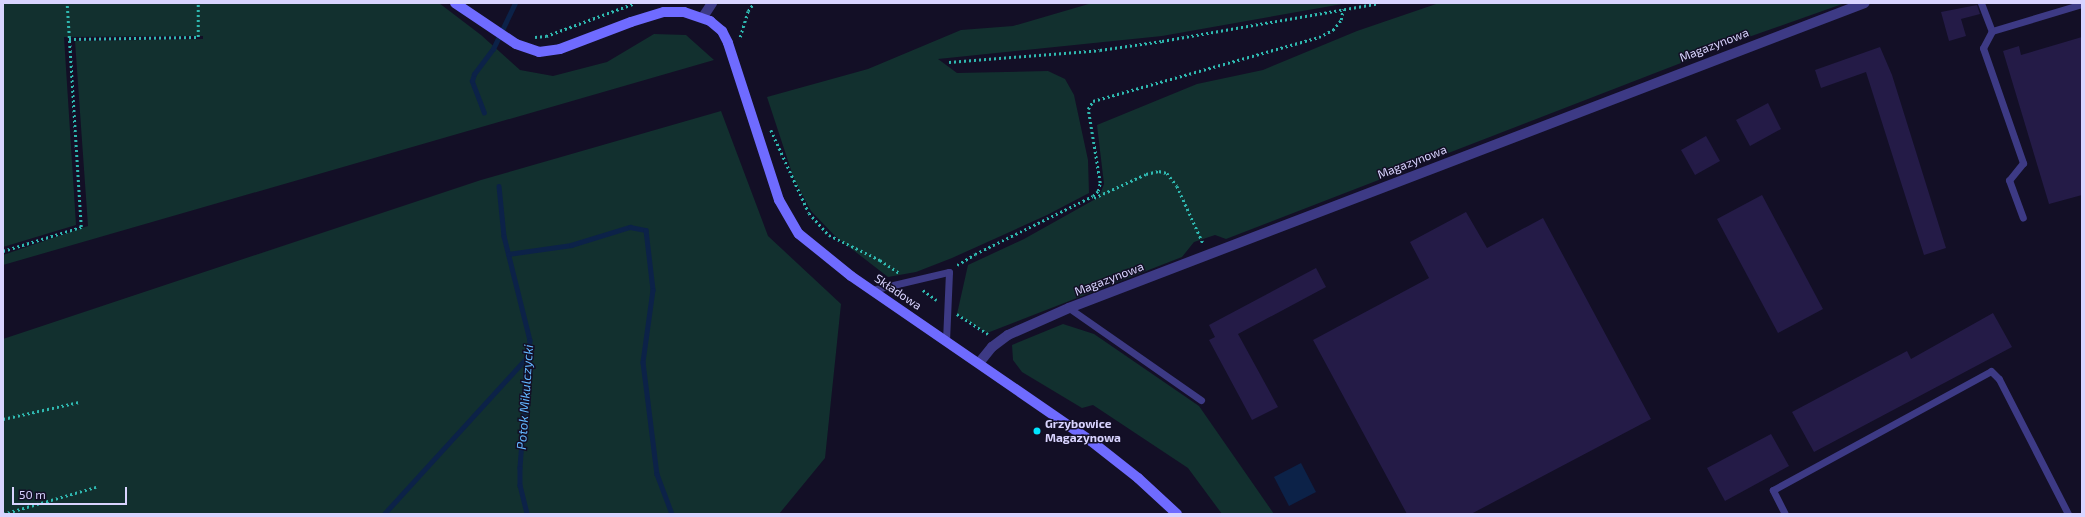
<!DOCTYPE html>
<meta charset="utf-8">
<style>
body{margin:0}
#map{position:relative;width:2085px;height:517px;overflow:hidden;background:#130f26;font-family:"Exo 2",sans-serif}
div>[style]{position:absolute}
.green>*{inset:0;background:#12302f}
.water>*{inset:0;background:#0c2248}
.stream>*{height:4.5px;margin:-2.25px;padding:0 2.25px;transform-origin:2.25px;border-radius:2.25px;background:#0c2248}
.building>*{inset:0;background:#241b47}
.path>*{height:2.5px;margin-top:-1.25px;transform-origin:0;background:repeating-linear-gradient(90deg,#2fb8b0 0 2px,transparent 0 5px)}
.service>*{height:7px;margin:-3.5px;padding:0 3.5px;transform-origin:3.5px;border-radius:3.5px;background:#3d3a85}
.minor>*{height:10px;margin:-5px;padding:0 5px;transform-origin:5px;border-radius:5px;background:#3d3a85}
.secondary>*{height:10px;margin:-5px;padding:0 5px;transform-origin:5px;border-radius:5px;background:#6f6bff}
.dots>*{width:11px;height:11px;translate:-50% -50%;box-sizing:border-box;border:2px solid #130f26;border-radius:50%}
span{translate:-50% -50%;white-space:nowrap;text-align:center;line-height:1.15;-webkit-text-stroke:3px #130f26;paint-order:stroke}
.street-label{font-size:12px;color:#d9d4ff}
.poi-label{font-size:12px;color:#d9d4ff;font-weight:700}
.left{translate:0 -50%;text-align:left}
.water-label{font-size:13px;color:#62b6ff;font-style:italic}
.frame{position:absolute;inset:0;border:4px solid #d9d4ff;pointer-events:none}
.scale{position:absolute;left:12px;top:487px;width:115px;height:18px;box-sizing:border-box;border:2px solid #d9d4ff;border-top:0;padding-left:5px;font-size:12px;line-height:14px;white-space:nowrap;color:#d9d4ff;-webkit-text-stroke:3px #130f26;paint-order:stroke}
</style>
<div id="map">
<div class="green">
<div style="clip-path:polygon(3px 3px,439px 3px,481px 35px,520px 70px,553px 76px,607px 62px,654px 34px,686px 35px,714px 60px,3px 265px,3px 255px,88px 226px,75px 41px,203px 39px,203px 36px,64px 37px,76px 225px,3px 247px)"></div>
<div style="clip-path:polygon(1092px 3px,1348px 3px,1162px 36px,938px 59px,957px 73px,1048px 71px,1065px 79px,1074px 95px,1088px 160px,1089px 193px,1047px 215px,952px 258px,916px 272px,888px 277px,835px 236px,811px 211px,794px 179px,767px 97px,868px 69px,961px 30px,1013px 26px)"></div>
<div style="clip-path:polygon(1439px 3px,1845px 3px,1743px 39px,1226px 239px,1215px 235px,1194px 242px,1182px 257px,987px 333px,957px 314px,968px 265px,1024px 239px,1099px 197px,1104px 184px,1097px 125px,1197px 84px,1263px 70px,1357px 31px)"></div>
<div style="clip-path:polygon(721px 111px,768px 236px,841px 304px,825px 458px,779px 514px,3px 514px,3px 339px,481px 180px)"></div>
<div style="clip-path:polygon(1063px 324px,1094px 334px,1199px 406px,1274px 514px,1222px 514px,1188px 468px,1093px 405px,1082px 408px,1022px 372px,1013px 360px,1012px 345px)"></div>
</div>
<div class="water">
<div style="clip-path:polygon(1301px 463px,1316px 492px,1289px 506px,1274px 477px)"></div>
</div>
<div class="stream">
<div style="left:484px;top:113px;width:34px;rotate:-111deg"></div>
<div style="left:472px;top:81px;width:7px;rotate:-74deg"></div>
<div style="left:474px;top:74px;width:31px;rotate:-53deg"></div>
<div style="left:493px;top:49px;width:51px;rotate:-64.4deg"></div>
<div style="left:499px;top:186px;width:50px;rotate:84.3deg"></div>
<div style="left:504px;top:236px;width:107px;rotate:76deg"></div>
<div style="left:530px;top:340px;width:128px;rotate:94.5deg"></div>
<div style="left:520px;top:468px;width:17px;rotate:90deg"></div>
<div style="left:520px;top:485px;width:30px;rotate:76deg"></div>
<div style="left:508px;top:254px;width:64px;rotate:-8.1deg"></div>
<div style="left:571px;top:245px;width:62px;rotate:-17deg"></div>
<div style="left:630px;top:227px;width:16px;rotate:11deg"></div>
<div style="left:646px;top:230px;width:60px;rotate:83.3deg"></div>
<div style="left:653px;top:290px;width:73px;rotate:97.9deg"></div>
<div style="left:643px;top:362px;width:113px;rotate:82.9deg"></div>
<div style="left:657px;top:474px;width:43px;rotate:69.4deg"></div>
<div style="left:384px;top:514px;width:215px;rotate:-47.6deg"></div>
</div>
<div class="building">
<div style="clip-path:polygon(1977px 5px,1980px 14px,1961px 19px,1966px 36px,1949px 41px,1941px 12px)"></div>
<div style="clip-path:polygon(2082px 37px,2082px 195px,2049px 204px,2003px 51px,2019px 46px,2021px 55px)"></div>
<div style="clip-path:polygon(1880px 47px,1892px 75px,1946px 248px,1924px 255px,1866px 72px,1821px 88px,1815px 70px)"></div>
<div style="clip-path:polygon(1768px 103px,1781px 129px,1750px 146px,1736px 120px)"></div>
<div style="clip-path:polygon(1706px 136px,1720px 161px,1695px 175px,1681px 150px)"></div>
<div style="clip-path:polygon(1762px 195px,1823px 309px,1778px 333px,1717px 219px)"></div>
<div style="clip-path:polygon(1466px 212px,1487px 248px,1543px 218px,1651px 419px,1471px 514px,1407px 514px,1313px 340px,1429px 278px,1410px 242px)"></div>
<div style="clip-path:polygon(1316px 268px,1326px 287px,1238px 334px,1278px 407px,1252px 420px,1209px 340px,1215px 337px,1209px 325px)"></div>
<div style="clip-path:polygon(1993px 313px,2012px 347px,1814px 452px,1792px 412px,1907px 351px,1911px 359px)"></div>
<div style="clip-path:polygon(1771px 434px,1789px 466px,1725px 501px,1707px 468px)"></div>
</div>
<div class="path">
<div style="left:535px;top:37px;width:11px;rotate:-5deg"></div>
<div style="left:546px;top:36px;width:95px;rotate:-20.3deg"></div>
<div style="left:740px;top:37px;width:27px;rotate:-73deg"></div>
<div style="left:748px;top:11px;width:10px;rotate:-53deg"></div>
<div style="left:69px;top:39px;width:129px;rotate:-0.9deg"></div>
<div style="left:198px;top:37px;width:34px;rotate:-90deg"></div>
<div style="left:949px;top:62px;width:151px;rotate:-4.5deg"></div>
<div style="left:1100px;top:50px;width:63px;rotate:-8.3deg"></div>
<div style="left:1162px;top:41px;width:220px;rotate:-9.9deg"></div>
<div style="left:771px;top:130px;width:91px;rotate:65.4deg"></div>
<div style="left:809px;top:213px;width:30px;rotate:48deg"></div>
<div style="left:829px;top:235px;width:57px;rotate:26.1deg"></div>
<div style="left:880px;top:260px;width:23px;rotate:34deg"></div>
<div style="left:1094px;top:198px;width:57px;rotate:-24.8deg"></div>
<div style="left:1146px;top:174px;width:13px;rotate:-13deg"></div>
<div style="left:1159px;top:171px;width:8px;rotate:14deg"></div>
<div style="left:1167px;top:173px;width:16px;rotate:52deg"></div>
<div style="left:1177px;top:186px;width:63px;rotate:65.5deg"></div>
<div style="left:3px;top:251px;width:82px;rotate:-17.1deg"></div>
<div style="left:81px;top:227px;width:224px;rotate:-93.6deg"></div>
<div style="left:957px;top:265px;width:21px;rotate:-31deg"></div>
<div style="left:975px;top:254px;width:131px;rotate:-26.2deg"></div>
<div style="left:1093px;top:196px;width:7px;rotate:-45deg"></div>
<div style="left:1098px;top:191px;width:8px;rotate:-76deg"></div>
<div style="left:1100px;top:183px;width:75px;rotate:-99.2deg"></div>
<div style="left:1088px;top:109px;width:9px;rotate:-58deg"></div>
<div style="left:1093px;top:101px;width:235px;rotate:-15.8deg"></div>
<div style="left:1319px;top:37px;width:16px;rotate:-27deg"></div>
<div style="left:1333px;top:30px;width:13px;rotate:-51deg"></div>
<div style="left:1341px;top:20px;width:11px;rotate:-80deg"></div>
<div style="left:923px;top:290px;width:17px;rotate:36deg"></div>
<div style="left:957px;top:314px;width:37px;rotate:33deg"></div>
<div style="left:3px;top:419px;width:78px;rotate:-12.6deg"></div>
<div style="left:3px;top:514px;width:97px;rotate:-16.2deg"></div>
</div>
<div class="service">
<div style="left:1981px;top:3px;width:30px;rotate:69deg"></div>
<div style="left:1992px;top:31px;width:94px;rotate:-16.7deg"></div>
<div style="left:1992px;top:31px;width:19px;rotate:118deg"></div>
<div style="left:1983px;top:48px;width:122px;rotate:70.8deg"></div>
<div style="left:2023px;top:163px;width:22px;rotate:129deg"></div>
<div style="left:2009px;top:180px;width:40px;rotate:69.8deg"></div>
<div style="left:872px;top:290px;width:79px;rotate:-13.2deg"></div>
<div style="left:949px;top:272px;width:68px;rotate:92.5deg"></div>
<div style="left:1069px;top:308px;width:161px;rotate:34.9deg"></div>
<div style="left:1785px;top:514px;width:27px;rotate:-117deg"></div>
<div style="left:1773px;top:490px;width:248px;rotate:-28.6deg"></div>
<div style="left:1991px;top:371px;width:11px;rotate:45deg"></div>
<div style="left:1999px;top:379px;width:152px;rotate:62.9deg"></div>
</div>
<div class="minor">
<div style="left:703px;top:17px;width:17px;rotate:-57deg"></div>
<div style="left:979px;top:363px;width:21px;rotate:-51deg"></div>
<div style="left:992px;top:347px;width:20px;rotate:-37deg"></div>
<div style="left:1008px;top:335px;width:67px;rotate:-23.9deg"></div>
<div style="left:1069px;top:308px;width:852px;rotate:-20.97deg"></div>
</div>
<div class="secondary">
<div style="left:455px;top:3px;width:73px;rotate:33.9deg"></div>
<div style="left:516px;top:44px;width:24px;rotate:19deg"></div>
<div style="left:539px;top:52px;width:21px;rotate:-8deg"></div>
<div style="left:560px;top:49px;width:76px;rotate:-20.8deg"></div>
<div style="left:631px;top:22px;width:34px;rotate:-17deg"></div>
<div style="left:664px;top:12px;width:20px"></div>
<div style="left:684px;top:12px;width:28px;rotate:19deg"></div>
<div style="left:710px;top:21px;width:16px;rotate:40deg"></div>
<div style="left:722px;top:31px;width:13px;rotate:63deg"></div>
<div style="left:728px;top:43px;width:165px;rotate:72deg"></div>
<div style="left:779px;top:200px;width:39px;rotate:60deg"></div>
<div style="left:799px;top:234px;width:67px;rotate:38.9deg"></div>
<div style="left:851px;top:276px;width:291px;rotate:34.5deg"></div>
<div style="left:1091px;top:441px;width:60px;rotate:38.2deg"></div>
<div style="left:1138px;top:478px;width:53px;rotate:42.7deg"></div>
</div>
<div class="dots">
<div style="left:1037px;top:431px;background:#00e5ff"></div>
</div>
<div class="street-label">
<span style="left:1714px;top:45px;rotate:-21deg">Magazynowa</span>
<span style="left:1412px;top:162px;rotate:-21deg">Magazynowa</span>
<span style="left:1109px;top:279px;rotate:-21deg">Magazynowa</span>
<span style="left:898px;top:292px;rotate:34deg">Składowa</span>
</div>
<div class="poi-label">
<span class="left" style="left:1045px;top:431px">Grzybowice<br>Magazynowa</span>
</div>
<div class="water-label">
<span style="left:525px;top:397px;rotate:-86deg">Potok Mikulczycki</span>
</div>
<div class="frame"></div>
<div class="scale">50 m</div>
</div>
